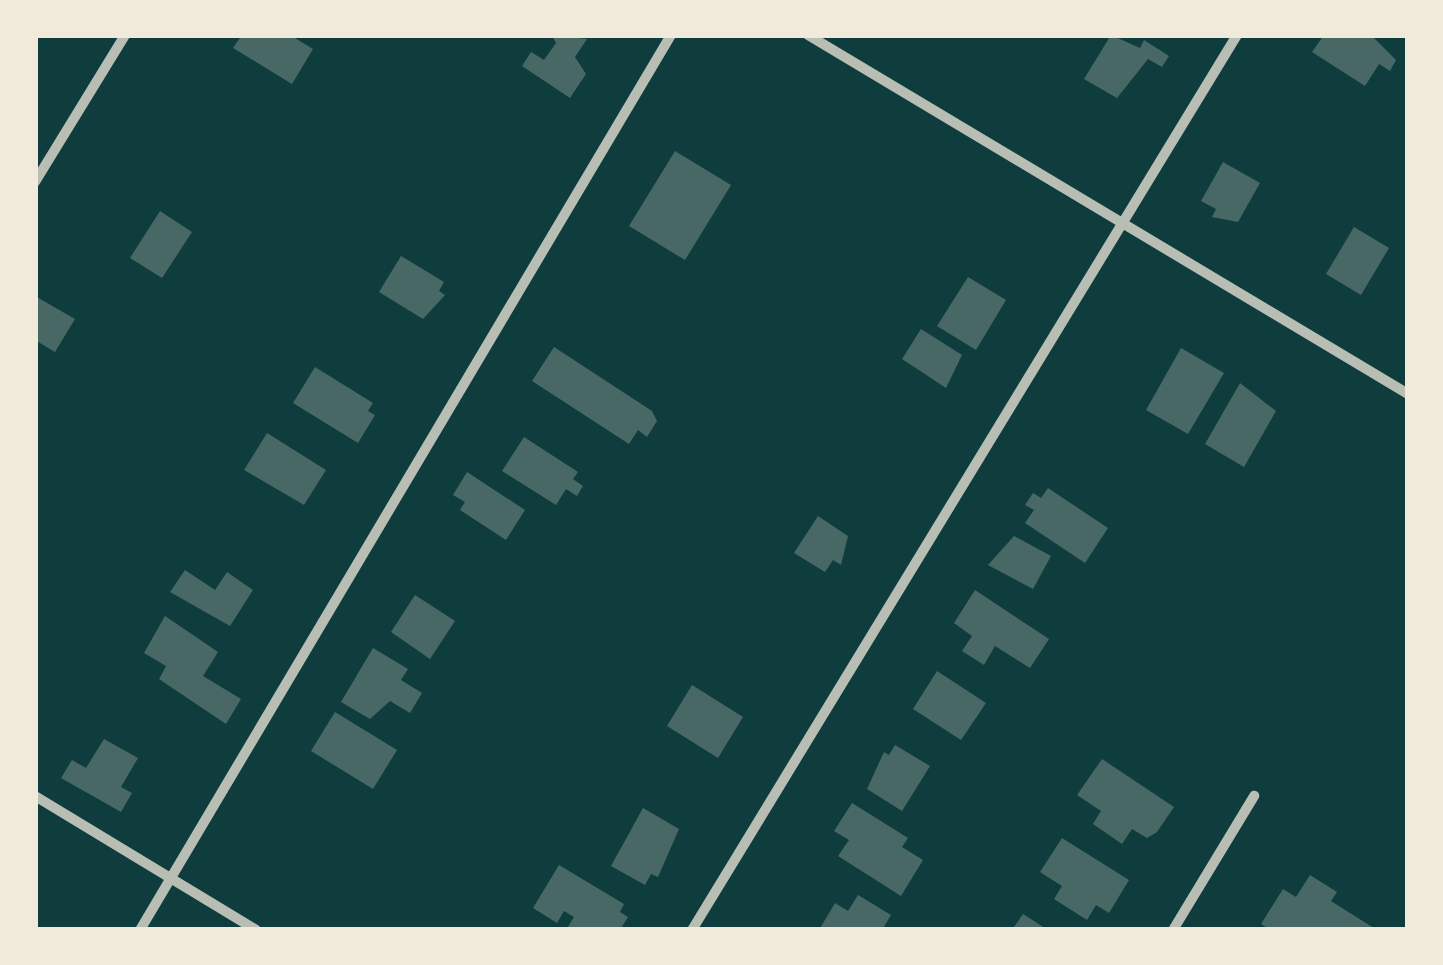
<!DOCTYPE html>
<style>
body{margin:0}
#map{position:relative;width:1443px;height:965px;overflow:hidden;background:#0f3d3e;font-family:"Space Grotesk",sans-serif}
div>[style]{position:absolute}
.building>*{inset:0;background:#486865}
.minor>*{height:10px;margin:-5px;padding:0 5px;transform-origin:5px;border-radius:5px;background:#b8beb3}
span{translate:-50% -50%;white-space:nowrap;text-align:center;line-height:1.15;-webkit-text-stroke:10px #f1e9da;paint-order:stroke}
.frame{position:absolute;inset:0;border:38px solid #f1e9da;pointer-events:none}
</style>
<div id="map">
<div class="building">
<div style="clip-path:polygon(242px 35px,290px 35px,313px 49px,292px 84px,233px 48px)"></div>
<div style="clip-path:polygon(552px 35px,587px 39px,575px 57px,586px 74px,570px 98px,522px 66px,531px 52px,544px 60px,556px 43px)"></div>
<div style="clip-path:polygon(1111px 35px,1140px 48px,1144px 40px,1169px 56px,1162px 67px,1148px 59px,1117px 98px,1084px 79px)"></div>
<div style="clip-path:polygon(1324px 35px,1371px 35px,1396px 60px,1390px 71px,1379px 64px,1365px 86px,1312px 52px)"></div>
<div style="clip-path:polygon(675px 151px,731px 185px,685px 260px,629px 226px)"></div>
<div style="clip-path:polygon(1223px 162px,1260px 183px,1238px 222px,1212px 217px,1216px 209px,1201px 201px)"></div>
<div style="clip-path:polygon(160px 211px,192px 232px,162px 278px,130px 258px)"></div>
<div style="clip-path:polygon(1354px 227px,1389px 248px,1361px 295px,1326px 274px)"></div>
<div style="clip-path:polygon(401px 256px,444px 282px,439px 291px,445px 295px,423px 319px,379px 292px)"></div>
<div style="clip-path:polygon(968px 277px,1006px 300px,976px 350px,937px 326px)"></div>
<div style="clip-path:polygon(35px 296px,75px 319px,55px 352px,35px 340px)"></div>
<div style="clip-path:polygon(921px 329px,962px 355px,946px 388px,902px 359px)"></div>
<div style="clip-path:polygon(554px 347px,652px 411px,657px 421px,647px 437px,638px 430px,629px 444px,532px 381px)"></div>
<div style="clip-path:polygon(1181px 348px,1224px 373px,1188px 434px,1146px 410px)"></div>
<div style="clip-path:polygon(315px 367px,373px 403px,368px 411px,375px 415px,358px 443px,293px 403px)"></div>
<div style="clip-path:polygon(1240px 383px,1276px 411px,1244px 467px,1205px 444px)"></div>
<div style="clip-path:polygon(267px 433px,326px 470px,304px 505px,244px 470px)"></div>
<div style="clip-path:polygon(524px 437px,578px 472px,573px 479px,583px 486px,577px 496px,566px 489px,556px 505px,502px 471px)"></div>
<div style="clip-path:polygon(467px 472px,525px 510px,506px 540px,460px 510px,465px 502px,453px 495px)"></div>
<div style="clip-path:polygon(1048px 488px,1108px 528px,1085px 563px,1025px 523px,1034px 510px,1025px 505px,1033px 493px,1041px 498px)"></div>
<div style="clip-path:polygon(818px 516px,848px 536px,841px 565px,833px 560px,825px 572px,794px 553px)"></div>
<div style="clip-path:polygon(1014px 536px,1051px 556px,1033px 589px,988px 565px)"></div>
<div style="clip-path:polygon(185px 570px,215px 590px,227px 572px,253px 590px,230px 626px,170px 592px)"></div>
<div style="clip-path:polygon(975px 590px,1049px 639px,1030px 668px,995px 646px,984px 665px,962px 651px,972px 636px,954px 623px)"></div>
<div style="clip-path:polygon(415px 595px,455px 621px,430px 659px,391px 632px)"></div>
<div style="clip-path:polygon(165px 616px,218px 652px,203px 676px,241px 699px,226px 724px,159px 679px,166px 666px,144px 653px)"></div>
<div style="clip-path:polygon(373px 648px,408px 669px,401px 680px,422px 693px,410px 713px,390px 701px,370px 719px,341px 702px)"></div>
<div style="clip-path:polygon(937px 671px,986px 703px,961px 740px,913px 709px)"></div>
<div style="clip-path:polygon(692px 685px,743px 717px,718px 758px,667px 726px)"></div>
<div style="clip-path:polygon(335px 712px,397px 750px,373px 789px,311px 751px)"></div>
<div style="clip-path:polygon(104px 739px,138px 758px,121px 787px,132px 793px,121px 812px,61px 778px,72px 760px,86px 768px)"></div>
<div style="clip-path:polygon(895px 745px,930px 766px,902px 811px,867px 789px,884px 752px,889px 755px)"></div>
<div style="clip-path:polygon(1102px 759px,1174px 807px,1157px 832px,1147px 838px,1132px 829px,1122px 844px,1093px 824px,1101px 811px,1077px 795px)"></div>
<div style="clip-path:polygon(852px 803px,908px 838px,902px 847px,923px 860px,901px 896px,838px 856px,849px 840px,834px 831px)"></div>
<div style="clip-path:polygon(643px 808px,679px 829px,658px 877px,651px 874px,645px 885px,611px 866px)"></div>
<div style="clip-path:polygon(1062px 838px,1129px 880px,1109px 913px,1096px 905px,1087px 920px,1054px 899px,1062px 886px,1040px 872px)"></div>
<div style="clip-path:polygon(559px 865px,624px 904px,620px 912px,628px 917px,620px 930px,566px 930px,574px 917px,564px 911px,557px 923px,533px 908px)"></div>
<div style="clip-path:polygon(1310px 875px,1337px 892px,1331px 901px,1377px 930px,1271px 930px,1261px 924px,1283px 889px,1296px 897px)"></div>
<div style="clip-path:polygon(858px 895px,891px 915px,882px 930px,819px 930px,835px 903px,848px 911px)"></div>
<div style="clip-path:polygon(1023px 914px,1048px 930px,1012px 930px)"></div>
</div>
<div class="minor">
<div style="left:808px;top:35px;width:699px;rotate:30.89deg"></div>
<div style="left:35px;top:182px;width:172px;rotate:-58.5deg"></div>
<div style="left:35px;top:796px;width:258px;rotate:31.2deg"></div>
<div style="left:140px;top:930px;width:1041px;rotate:-59.32deg"></div>
<div style="left:692px;top:930px;width:1048px;rotate:-58.66deg"></div>
<div style="left:1173px;top:930px;width:157px;rotate:-58.8deg"></div>
</div>
<div class="frame"></div>
</div>
